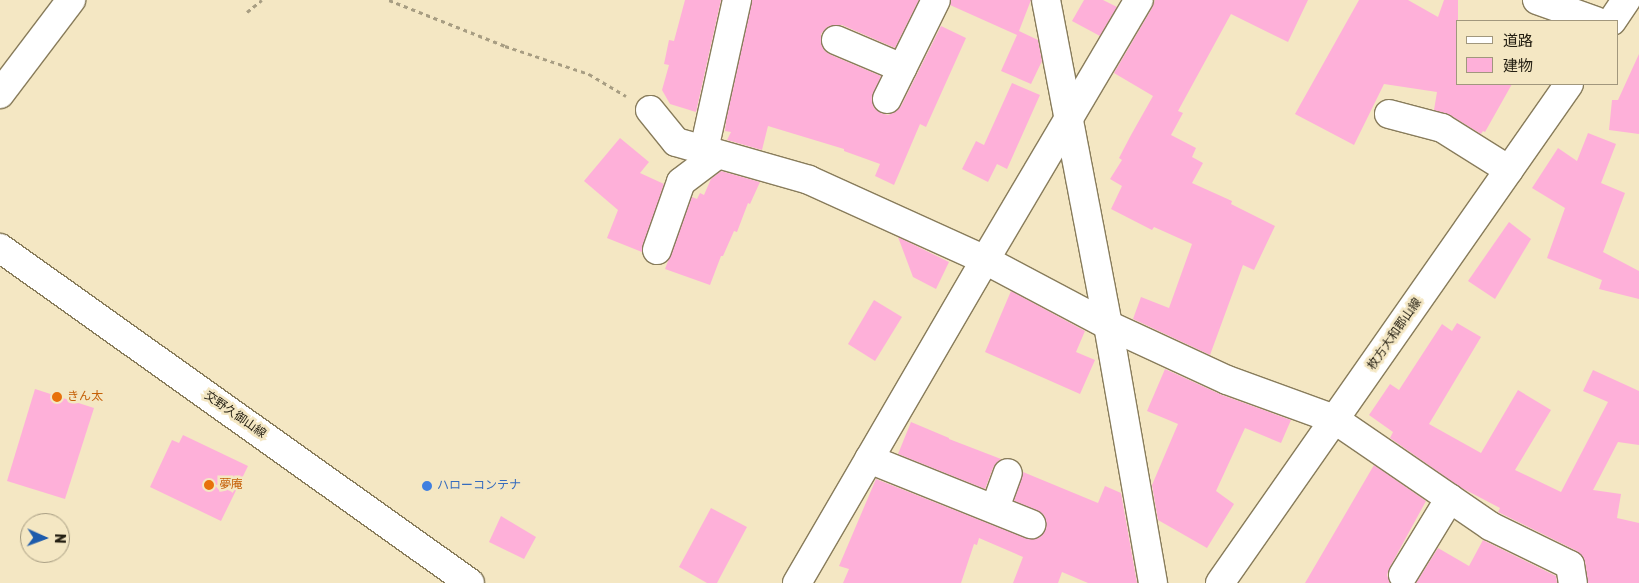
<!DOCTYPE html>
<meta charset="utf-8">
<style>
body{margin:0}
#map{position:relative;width:1639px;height:583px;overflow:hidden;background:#f4e7c3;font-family:Rubik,"Noto Sans JP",sans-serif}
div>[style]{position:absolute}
.building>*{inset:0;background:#feb0d9}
.path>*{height:3px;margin-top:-1.5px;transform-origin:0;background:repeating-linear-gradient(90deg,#a79d82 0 4px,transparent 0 8px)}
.roads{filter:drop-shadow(1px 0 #887c5b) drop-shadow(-1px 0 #887c5b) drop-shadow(0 1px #887c5b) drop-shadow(0 -1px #887c5b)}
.minor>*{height:28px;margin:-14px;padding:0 14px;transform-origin:14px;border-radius:14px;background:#fff}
.major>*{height:28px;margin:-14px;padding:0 14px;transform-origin:14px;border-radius:14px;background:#fff}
.dots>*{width:14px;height:14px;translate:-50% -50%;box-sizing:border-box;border:2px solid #f4e7c3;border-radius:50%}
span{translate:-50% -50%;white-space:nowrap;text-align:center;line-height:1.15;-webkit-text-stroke:5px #f4e7c3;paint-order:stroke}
.street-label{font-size:12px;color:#252013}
.food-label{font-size:12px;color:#c56008}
.left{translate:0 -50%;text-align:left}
.shop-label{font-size:12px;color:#366cbe}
.legend{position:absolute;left:1456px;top:20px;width:162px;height:65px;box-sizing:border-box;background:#f4e7c3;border:1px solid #a1977d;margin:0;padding:6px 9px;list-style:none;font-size:15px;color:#252013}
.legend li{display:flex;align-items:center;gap:10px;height:25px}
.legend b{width:25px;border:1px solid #a1977d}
.north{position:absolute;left:20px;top:513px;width:50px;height:50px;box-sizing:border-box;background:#f4e7c3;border:1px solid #a1977d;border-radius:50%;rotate:92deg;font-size:14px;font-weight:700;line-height:20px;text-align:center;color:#252013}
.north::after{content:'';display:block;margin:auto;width:18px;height:22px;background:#1d5bac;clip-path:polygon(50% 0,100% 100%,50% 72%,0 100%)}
</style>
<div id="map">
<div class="building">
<div style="clip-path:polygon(685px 0,721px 0,696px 112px,670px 104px,662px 90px,669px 65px,664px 64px,669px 40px,674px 41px)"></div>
<div style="clip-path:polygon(752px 0,919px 0,895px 48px,842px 25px,834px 25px,827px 27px,821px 34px,821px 42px,824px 50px,829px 54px,881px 76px,872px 100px,874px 108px,881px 113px,888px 115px,895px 112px,901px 106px,941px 26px,966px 38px,926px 127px,920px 124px,894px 185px,875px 176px,880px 164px,844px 151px,844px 149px,768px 126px,762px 150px,727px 140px,731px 132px,725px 131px,726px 121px)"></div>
<div style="clip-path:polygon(951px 0,1031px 0,1019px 31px,1038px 40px,1042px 61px,1031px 84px,1001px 71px,1017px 35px,950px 5px)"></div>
<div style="clip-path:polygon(1084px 0,1103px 0,1117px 7px,1100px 36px,1072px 21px)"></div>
<div style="clip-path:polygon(1155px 0,1308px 0,1288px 42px,1231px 14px,1178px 111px,1183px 113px,1171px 135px,1196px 148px,1192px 157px,1203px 163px,1192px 183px,1232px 201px,1231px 204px,1275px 226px,1254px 270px,1243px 265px,1210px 355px,1133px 319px,1141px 297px,1169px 308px,1192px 244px,1154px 227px,1152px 230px,1111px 209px,1122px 186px,1110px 179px,1122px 160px,1119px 158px,1131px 135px,1153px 96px,1114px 73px,1152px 8px)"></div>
<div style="clip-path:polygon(1359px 0,1408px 0,1438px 17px,1444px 0,1458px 0,1458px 84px,1512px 84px,1485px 132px,1483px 131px,1481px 134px,1450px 115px,1434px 110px,1437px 92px,1384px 84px,1354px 145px,1295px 114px)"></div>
<div style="clip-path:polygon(1639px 54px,1639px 134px,1609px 130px,1612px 100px,1618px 100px)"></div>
<div style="clip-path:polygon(1012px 83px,1040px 95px,1007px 169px,997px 164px,988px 182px,962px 169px,976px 141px,984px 145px)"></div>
<div style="clip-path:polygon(1588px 133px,1616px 144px,1601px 183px,1625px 193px,1603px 252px,1639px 271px,1639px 299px,1599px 289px,1602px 280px,1547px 258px,1565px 208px,1532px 188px,1558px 148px,1577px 161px)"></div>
<div style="clip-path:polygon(620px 138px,649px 162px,640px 173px,664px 184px,642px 252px,607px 238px,618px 210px,584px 181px)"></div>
<div style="clip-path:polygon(721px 171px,760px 182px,750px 204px,748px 203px,737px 232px,734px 231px,723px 256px,721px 256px,710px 285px,665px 269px,692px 197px,697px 199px,700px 193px,704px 195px,711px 179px)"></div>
<div style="clip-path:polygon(1509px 222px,1531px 239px,1495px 299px,1468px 281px)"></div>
<div style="clip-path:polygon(898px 237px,949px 262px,936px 289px,913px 277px)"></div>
<div style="clip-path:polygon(1011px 291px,1085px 331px,1076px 352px,1095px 360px,1080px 394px,985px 352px)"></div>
<div style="clip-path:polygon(874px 300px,902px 317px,875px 361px,848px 344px)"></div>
<div style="clip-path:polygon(1457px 323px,1481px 337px,1429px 424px,1481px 453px,1518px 390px,1551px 410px,1515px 470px,1561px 492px,1608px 402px,1583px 391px,1593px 370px,1639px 391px,1639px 445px,1618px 442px,1593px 490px,1621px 494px,1617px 518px,1639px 523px,1639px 583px,1588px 583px,1585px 562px,1577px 551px,1498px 512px,1500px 508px,1460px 487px,1390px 438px,1393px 432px,1369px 415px,1390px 384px,1399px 390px,1442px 324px,1452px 331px)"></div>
<div style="clip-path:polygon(1165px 369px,1222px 395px,1291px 420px,1281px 443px,1245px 428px,1216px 491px,1234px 504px,1207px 548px,1158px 520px,1152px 485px,1178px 424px,1147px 411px)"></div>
<div style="clip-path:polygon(35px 389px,94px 408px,65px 499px,7px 481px)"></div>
<div style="clip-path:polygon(911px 422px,949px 438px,949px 439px,1001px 459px,993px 468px,985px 489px,898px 454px)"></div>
<div style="clip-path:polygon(183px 435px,248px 466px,221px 521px,150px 487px,172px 440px,179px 443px)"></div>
<div style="clip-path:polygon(1374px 465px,1426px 501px,1390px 567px,1387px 575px,1390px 583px,1305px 583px)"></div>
<div style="clip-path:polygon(1023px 472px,1098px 503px,1105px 486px,1121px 493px,1137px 583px,1088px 583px,1062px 572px,1058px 583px,1013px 583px,1023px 557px,979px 538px,977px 545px,974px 544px,961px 583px,843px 583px,849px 569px,839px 566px,876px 479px,1025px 538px,1034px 539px,1040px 537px,1045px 530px,1046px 521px,1044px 515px,1037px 510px,1014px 501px)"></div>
<div style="clip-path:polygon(711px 508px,747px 527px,717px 583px,707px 583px,679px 567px)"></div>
<div style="clip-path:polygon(501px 516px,536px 537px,524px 559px,489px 542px)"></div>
<div style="clip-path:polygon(1483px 540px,1556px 576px,1557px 583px,1416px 583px,1438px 548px,1469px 566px)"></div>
</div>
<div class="path">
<div style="left:389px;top:0;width:125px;rotate:21.6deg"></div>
<div style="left:505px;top:46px;width:89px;rotate:18.4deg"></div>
<div style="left:589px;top:74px;width:43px;rotate:30.7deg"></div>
<div style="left:247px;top:12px;width:19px;rotate:-39deg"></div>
</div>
<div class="roads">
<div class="minor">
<div style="left:1046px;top:0;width:331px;rotate:79.2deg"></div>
<div style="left:1108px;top:325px;width:262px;rotate:80.1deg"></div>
<div style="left:1537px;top:0;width:63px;rotate:19.6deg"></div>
<div style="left:836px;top:40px;width:72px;rotate:23deg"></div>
<div style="left:0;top:94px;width:118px;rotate:-52.9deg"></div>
<div style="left:887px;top:99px;width:110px;rotate:-63.7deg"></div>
<div style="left:650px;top:110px;width:41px;rotate:50.9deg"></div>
<div style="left:676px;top:142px;width:138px;rotate:15.9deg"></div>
<div style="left:809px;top:180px;width:193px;rotate:24.4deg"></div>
<div style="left:985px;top:260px;width:139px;rotate:27.9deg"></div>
<div style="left:1108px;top:325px;width:131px;rotate:24.8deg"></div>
<div style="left:1227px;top:380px;width:114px;rotate:20deg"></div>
<div style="left:1334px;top:419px;width:189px;rotate:34.4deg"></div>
<div style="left:1490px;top:526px;width:89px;rotate:26deg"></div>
<div style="left:1570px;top:565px;width:18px;rotate:81deg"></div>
<div style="left:1389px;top:114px;width:55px;rotate:14.8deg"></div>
<div style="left:1442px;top:128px;width:79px;rotate:32.1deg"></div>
<div style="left:704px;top:150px;width:154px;rotate:-77.6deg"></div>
<div style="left:657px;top:250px;width:72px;rotate:-70.6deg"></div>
<div style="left:681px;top:182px;width:46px;rotate:-37.1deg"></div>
<div style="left:869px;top:459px;width:175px;rotate:21.9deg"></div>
<div style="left:995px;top:508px;width:37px;rotate:-70deg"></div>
<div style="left:1403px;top:575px;width:90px;rotate:-58.6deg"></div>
<div style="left:797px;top:583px;width:374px;rotate:-59.8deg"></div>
<div style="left:985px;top:260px;width:302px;rotate:-59.4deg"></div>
</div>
<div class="major">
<div style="left:1612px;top:21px;width:25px;rotate:-56deg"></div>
<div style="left:0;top:248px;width:577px;rotate:35.48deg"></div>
<div style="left:1220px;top:583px;width:609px;rotate:-55.03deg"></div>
</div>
</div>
<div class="dots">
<div style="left:57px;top:397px;background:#e8710a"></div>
<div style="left:209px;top:485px;background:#e8710a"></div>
<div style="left:427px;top:486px;background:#3f7fe0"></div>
</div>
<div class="street-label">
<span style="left:1395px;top:334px;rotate:-55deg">枚方大和郡山線</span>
<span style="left:235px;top:415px;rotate:35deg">交野久御山線</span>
</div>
<div class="food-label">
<span class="left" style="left:67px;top:397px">きん太</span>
<span class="left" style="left:219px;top:485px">夢庵</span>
</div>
<div class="shop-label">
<span class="left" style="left:437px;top:486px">ハローコンテナ</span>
</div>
<ul class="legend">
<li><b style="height:6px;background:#fff"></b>道路</li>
<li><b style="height:14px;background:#feb0d9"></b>建物</li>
</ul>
<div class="north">N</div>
</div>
